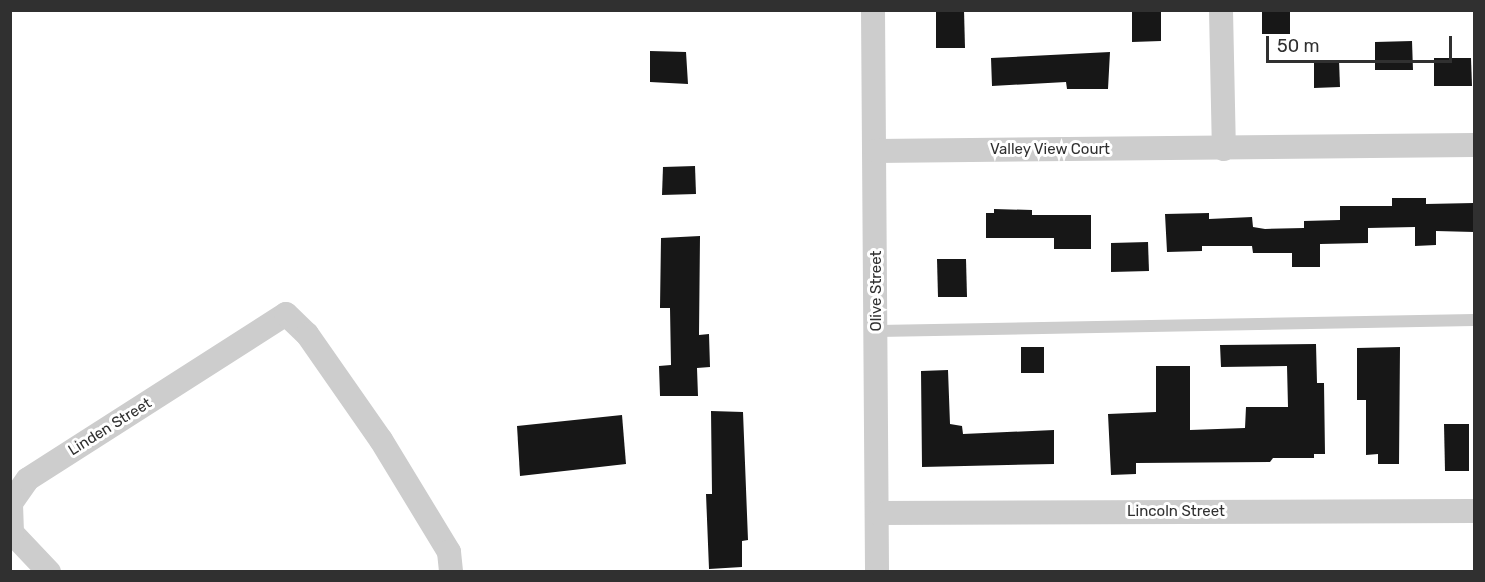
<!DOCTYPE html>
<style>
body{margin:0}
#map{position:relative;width:1485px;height:582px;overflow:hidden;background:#fff;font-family:Rubik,sans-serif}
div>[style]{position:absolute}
.building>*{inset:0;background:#171717}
.lane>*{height:12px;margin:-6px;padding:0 6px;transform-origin:6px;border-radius:6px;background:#cdcdcd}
.street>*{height:24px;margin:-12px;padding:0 12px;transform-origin:12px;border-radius:12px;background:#cdcdcd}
span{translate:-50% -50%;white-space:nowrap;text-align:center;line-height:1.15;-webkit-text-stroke:6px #fff;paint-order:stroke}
.street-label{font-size:15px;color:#303030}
.frame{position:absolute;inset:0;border:12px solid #303030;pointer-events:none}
.scale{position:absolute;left:1266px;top:36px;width:186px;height:27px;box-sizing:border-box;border:3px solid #303030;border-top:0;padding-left:8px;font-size:18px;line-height:21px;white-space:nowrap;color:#303030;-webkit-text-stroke:4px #fff;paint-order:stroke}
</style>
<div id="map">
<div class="building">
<div style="clip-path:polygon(936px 10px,964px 10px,965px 48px,936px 48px)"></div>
<div style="clip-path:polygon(1132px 10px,1161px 10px,1161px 41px,1132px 42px)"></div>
<div style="clip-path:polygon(1262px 10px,1290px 10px,1290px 34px,1262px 34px)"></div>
<div style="clip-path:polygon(1412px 41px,1413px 70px,1375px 70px,1375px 42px)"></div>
<div style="clip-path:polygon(650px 51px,686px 52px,688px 84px,650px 82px)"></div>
<div style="clip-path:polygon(1110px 52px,1108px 89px,1067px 89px,1066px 82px,992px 86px,991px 58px)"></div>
<div style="clip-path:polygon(1434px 58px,1471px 58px,1472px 86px,1434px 86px)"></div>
<div style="clip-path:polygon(1314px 60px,1339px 60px,1340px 87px,1314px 88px)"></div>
<div style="clip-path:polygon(695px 166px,696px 194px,662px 195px,663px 167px)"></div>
<div style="clip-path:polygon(1392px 198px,1426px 198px,1426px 204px,1474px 203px,1474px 232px,1436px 231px,1436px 245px,1415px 246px,1415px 227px,1368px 228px,1368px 243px,1320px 244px,1320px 267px,1292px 267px,1292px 253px,1253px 253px,1252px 246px,1202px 246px,1202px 251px,1167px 252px,1165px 214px,1209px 213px,1209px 219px,1252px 217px,1253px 227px,1265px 229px,1304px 228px,1304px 221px,1340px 220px,1340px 206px,1392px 206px)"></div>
<div style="clip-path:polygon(994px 209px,1032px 210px,1032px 215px,1091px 215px,1091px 249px,1054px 249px,1054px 238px,986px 238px,986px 213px,994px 213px)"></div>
<div style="clip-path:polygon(700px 236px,699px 335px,709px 334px,710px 367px,697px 368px,698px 396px,660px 396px,659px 366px,671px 365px,670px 308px,660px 308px,661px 238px)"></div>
<div style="clip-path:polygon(1148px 242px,1149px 271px,1111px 272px,1111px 243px)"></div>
<div style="clip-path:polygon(937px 259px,966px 259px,967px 297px,938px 297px)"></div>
<div style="clip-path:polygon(1316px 344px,1317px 383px,1324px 383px,1325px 454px,1314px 454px,1314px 458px,1273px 458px,1270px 462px,1136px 463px,1136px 474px,1111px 475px,1108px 414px,1156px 412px,1156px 366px,1190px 366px,1190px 430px,1245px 428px,1246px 407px,1288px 407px,1287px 366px,1221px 367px,1220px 345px)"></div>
<div style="clip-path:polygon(1021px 347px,1044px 347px,1044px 373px,1021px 373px)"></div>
<div style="clip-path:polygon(1400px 347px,1399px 464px,1378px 464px,1378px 454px,1366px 455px,1366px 400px,1357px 400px,1357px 348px)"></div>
<div style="clip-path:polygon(948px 370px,950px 424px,962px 426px,963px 434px,1054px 430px,1054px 464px,922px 467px,921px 371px)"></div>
<div style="clip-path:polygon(711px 411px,743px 412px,748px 540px,742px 541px,742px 567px,709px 569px,706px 494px,712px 494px)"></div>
<div style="clip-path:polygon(622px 415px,626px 464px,520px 476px,517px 426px)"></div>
<div style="clip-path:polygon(1444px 424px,1469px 424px,1469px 471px,1445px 471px)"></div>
</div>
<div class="lane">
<div style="left:878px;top:331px;width:596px;rotate:-1.06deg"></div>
</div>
<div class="street">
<div style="left:873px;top:10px;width:562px;rotate:89.59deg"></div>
<div style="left:1221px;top:10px;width:139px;rotate:88.8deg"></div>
<div style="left:876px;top:151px;width:598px;rotate:-0.57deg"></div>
<div style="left:877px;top:513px;width:597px;rotate:-0.19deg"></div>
<div style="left:49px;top:572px;width:54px;rotate:-133.5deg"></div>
<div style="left:12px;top:533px;width:30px;rotate:-92deg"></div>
<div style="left:11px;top:503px;width:29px;rotate:-55deg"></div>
<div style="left:28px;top:479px;width:306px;rotate:-32.6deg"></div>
<div style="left:286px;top:314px;width:29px;rotate:44deg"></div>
<div style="left:307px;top:334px;width:129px;rotate:55.1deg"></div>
<div style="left:381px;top:440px;width:131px;rotate:58.7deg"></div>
<div style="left:449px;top:552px;width:20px;rotate:84deg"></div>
</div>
<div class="street-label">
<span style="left:1050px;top:150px">Valley View Court</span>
<span style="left:877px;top:291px;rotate:-90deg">Olive Street</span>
<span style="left:110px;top:427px;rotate:-32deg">Linden Street</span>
<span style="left:1176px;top:512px">Lincoln Street</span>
</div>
<div class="frame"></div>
<div class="scale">50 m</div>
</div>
